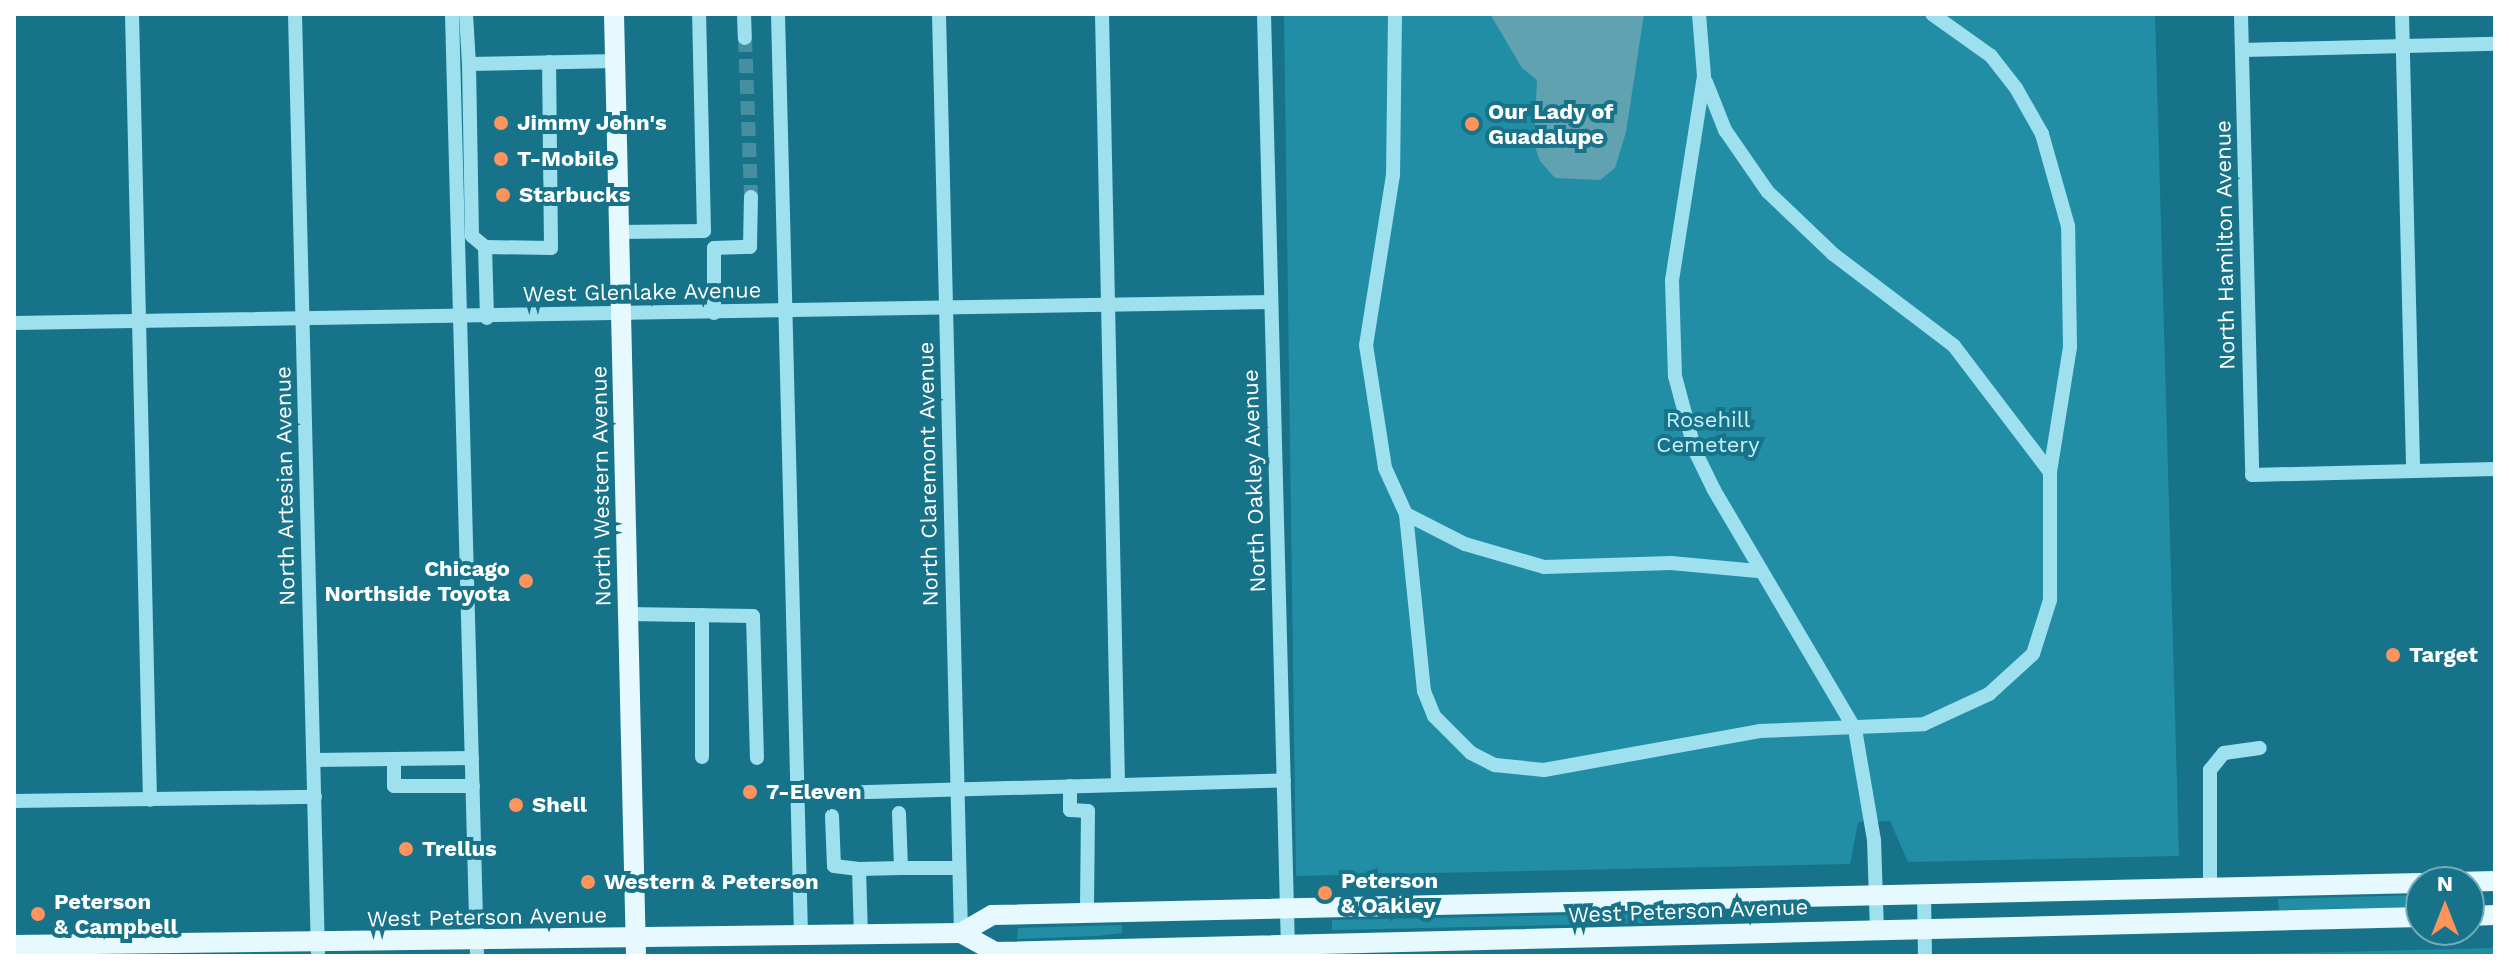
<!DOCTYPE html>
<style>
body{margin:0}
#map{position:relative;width:2509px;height:970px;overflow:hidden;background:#177389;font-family:"Work Sans",sans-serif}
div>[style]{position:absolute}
.green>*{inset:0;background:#228ea5}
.water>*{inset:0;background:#60a2b0}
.minor-tunnel>*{height:14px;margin-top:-7px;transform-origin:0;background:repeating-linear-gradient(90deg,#458fa1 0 14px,transparent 0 21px)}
.minor>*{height:14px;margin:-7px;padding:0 7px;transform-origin:7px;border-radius:7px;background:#9fe0ee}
.major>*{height:20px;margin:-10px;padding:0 10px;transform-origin:10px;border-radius:10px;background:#e6f9ff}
.dots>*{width:22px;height:22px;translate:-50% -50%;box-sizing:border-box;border:4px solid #177389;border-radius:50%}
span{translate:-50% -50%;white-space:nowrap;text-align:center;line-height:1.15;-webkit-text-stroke:8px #177389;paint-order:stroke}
.poi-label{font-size:22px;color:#fff;font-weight:700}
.left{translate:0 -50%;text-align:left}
.right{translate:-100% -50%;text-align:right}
.street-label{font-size:22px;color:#fff}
.park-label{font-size:22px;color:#c5f1fa}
.frame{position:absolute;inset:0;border:16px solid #fff;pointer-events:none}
.north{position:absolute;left:2405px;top:866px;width:80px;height:80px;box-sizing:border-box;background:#177389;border:2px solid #74abb8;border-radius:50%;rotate:0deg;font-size:22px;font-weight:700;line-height:32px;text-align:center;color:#fff}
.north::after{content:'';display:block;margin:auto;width:28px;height:36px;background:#ff935c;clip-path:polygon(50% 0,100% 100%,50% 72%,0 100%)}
</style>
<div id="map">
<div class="green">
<div style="clip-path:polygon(1284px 14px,2155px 14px,2179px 856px,1908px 862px,1890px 821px,1858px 822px,1850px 864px,1296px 876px)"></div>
<div style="clip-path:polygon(2421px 895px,2421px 907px,2279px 910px,2278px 899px)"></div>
<div style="clip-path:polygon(1717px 912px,1717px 920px,1694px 922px,1332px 930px,1332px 920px)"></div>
<div style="clip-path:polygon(1122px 925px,1122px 933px,1096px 936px,1017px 939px,1018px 928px)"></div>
<div style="clip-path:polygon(2495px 948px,2495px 956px,2169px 956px)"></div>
</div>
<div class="water">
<div style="clip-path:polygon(1490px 14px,1644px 14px,1626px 132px,1615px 168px,1600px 180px,1555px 178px,1540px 161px,1534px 144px,1537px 80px,1522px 68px)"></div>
</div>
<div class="minor-tunnel">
<div style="left:745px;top:38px;width:159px;rotate:87.8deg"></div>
</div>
<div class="minor">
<div style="left:132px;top:14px;width:786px;rotate:88.69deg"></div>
<div style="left:295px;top:14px;width:942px;rotate:88.6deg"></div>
<div style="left:452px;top:14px;width:942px;rotate:88.48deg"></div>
<div style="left:466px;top:14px;width:50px;rotate:86.6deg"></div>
<div style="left:469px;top:64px;width:147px;rotate:-1.2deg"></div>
<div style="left:744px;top:14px;width:24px;rotate:88deg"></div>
<div style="left:778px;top:14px;width:922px;rotate:88.57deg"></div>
<div style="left:939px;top:14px;width:919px;rotate:88.63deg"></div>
<div style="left:1102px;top:14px;width:771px;rotate:88.81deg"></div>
<div style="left:1264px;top:14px;width:933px;rotate:88.53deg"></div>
<div style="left:1395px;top:14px;width:161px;rotate:90.7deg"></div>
<div style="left:1393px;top:175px;width:172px;rotate:99deg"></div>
<div style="left:1366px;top:345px;width:124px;rotate:81.2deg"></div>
<div style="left:1385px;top:468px;width:51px;rotate:65.5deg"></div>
<div style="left:1406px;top:514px;width:178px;rotate:84.2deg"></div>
<div style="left:1424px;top:691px;width:27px;rotate:68deg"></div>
<div style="left:1434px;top:716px;width:52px;rotate:45deg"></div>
<div style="left:1471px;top:753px;width:27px;rotate:27deg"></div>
<div style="left:1495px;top:765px;width:49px;rotate:5.8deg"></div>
<div style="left:1544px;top:770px;width:219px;rotate:-10.2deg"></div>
<div style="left:1760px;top:731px;width:164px;rotate:-2.4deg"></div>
<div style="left:1924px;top:724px;width:72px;rotate:-24.8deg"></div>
<div style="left:1989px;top:694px;width:59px;rotate:-42.3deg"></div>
<div style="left:2033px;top:654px;width:57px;rotate:-72.5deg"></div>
<div style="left:2050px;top:600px;width:128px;rotate:-90deg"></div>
<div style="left:2050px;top:472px;width:127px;rotate:-80.9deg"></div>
<div style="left:2070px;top:347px;width:121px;rotate:-90.9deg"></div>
<div style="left:2068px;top:226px;width:96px;rotate:-105.8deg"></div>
<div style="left:2042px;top:134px;width:53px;rotate:-119.5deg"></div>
<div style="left:2016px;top:88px;width:41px;rotate:-128deg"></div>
<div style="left:1991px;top:56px;width:72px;rotate:-144.6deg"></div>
<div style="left:1699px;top:14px;width:62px;rotate:85.4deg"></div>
<div style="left:1704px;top:76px;width:207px;rotate:98.9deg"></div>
<div style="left:1672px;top:281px;width:95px;rotate:88.2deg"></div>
<div style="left:1675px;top:376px;width:78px;rotate:75.1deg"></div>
<div style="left:1695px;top:451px;width:43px;rotate:64deg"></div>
<div style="left:1714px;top:490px;width:277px;rotate:59.5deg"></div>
<div style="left:1855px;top:729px;width:113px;rotate:80.3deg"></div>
<div style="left:1874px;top:840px;width:90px;rotate:88.1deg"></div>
<div style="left:2241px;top:14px;width:461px;rotate:88.6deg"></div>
<div style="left:2252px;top:475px;width:243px;rotate:-1.4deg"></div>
<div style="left:2402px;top:14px;width:457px;rotate:88.6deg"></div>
<div style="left:2242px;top:50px;width:253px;rotate:-1.4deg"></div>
<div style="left:469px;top:64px;width:172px;rotate:89deg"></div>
<div style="left:472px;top:236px;width:17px;rotate:40deg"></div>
<div style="left:1706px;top:82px;width:52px;rotate:68.4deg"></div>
<div style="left:1725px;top:130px;width:75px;rotate:55.3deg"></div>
<div style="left:1768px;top:192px;width:90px;rotate:43.6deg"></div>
<div style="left:1833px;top:254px;width:152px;rotate:37.2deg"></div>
<div style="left:1954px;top:346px;width:158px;rotate:52.7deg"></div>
<div style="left:620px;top:232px;width:84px;rotate:-0.7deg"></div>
<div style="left:704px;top:231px;width:217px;rotate:-91.3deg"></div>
<div style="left:714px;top:313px;width:65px;rotate:-90deg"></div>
<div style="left:714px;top:248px;width:36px;rotate:-2deg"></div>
<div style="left:750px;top:247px;width:50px;rotate:-88.9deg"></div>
<div style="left:487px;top:318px;width:71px;rotate:-91.6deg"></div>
<div style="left:485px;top:247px;width:66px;rotate:0.9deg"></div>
<div style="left:551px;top:248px;width:186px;rotate:-90.6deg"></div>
<div style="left:14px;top:323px;width:1257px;rotate:-0.96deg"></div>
<div style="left:1406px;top:514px;width:66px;rotate:27deg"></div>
<div style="left:1465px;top:544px;width:82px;rotate:16.2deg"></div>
<div style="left:1544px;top:567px;width:127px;rotate:-1.8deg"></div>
<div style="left:1671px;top:563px;width:87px;rotate:5.3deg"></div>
<div style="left:628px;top:614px;width:125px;rotate:0.9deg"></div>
<div style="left:753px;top:616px;width:142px;rotate:88.4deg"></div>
<div style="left:702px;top:615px;width:142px;rotate:90deg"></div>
<div style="left:394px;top:759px;width:27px;rotate:90deg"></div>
<div style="left:394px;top:786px;width:79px"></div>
<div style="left:314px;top:760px;width:158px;rotate:-0.7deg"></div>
<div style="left:1070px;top:786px;width:24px;rotate:90deg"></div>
<div style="left:1070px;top:810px;width:18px;rotate:3deg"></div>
<div style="left:1088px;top:811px;width:103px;rotate:90.6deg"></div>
<div style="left:797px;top:794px;width:487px;rotate:-1.6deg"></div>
<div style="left:14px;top:801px;width:301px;rotate:-0.8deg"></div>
<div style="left:832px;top:816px;width:50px;rotate:87.7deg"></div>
<div style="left:834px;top:866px;width:25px;rotate:7deg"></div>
<div style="left:859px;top:869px;width:66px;rotate:88.3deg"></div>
<div style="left:901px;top:868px;width:58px"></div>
<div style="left:859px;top:869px;width:42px;rotate:-1.4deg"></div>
<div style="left:901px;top:868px;width:55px;rotate:-92.1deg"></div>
<div style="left:2210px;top:886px;width:116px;rotate:-90deg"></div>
<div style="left:2210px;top:770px;width:22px;rotate:-51deg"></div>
<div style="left:2224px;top:753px;width:36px;rotate:-8deg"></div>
<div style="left:1924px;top:893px;width:63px;rotate:89.1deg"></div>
</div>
<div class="major">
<div style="left:614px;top:14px;width:942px;rotate:88.66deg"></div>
<div style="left:2454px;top:882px;width:41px;rotate:-1.4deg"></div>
<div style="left:2469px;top:916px;width:26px;rotate:-2deg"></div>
<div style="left:961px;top:933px;width:39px;rotate:29deg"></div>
<div style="left:995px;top:952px;width:1426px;rotate:-1.41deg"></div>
<div style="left:14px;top:945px;width:947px;rotate:-0.73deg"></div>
<div style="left:961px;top:933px;width:36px;rotate:-30deg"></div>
<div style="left:992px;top:915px;width:1429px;rotate:-1.28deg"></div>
</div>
<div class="dots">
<div style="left:501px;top:123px;background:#ff935c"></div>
<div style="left:1472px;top:124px;background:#ff935c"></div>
<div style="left:501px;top:159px;background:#ff935c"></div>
<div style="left:503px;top:195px;background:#ff935c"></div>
<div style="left:526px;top:581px;background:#ff935c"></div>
<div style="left:2393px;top:655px;background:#ff935c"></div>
<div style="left:750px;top:792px;background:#ff935c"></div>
<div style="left:516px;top:805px;background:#ff935c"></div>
<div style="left:406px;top:849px;background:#ff935c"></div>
<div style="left:588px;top:882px;background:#ff935c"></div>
<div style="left:1325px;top:893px;background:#ff935c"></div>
<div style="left:38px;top:914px;background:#ff935c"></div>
</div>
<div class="poi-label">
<span class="left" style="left:1488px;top:124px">Our Lady of<br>Guadalupe</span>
<span class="left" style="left:517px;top:123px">Jimmy John's</span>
<span class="left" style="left:517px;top:159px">T-Mobile</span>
<span class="left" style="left:519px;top:195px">Starbucks</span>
<span class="right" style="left:510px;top:581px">Chicago<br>Northside Toyota</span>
<span class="left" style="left:2409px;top:655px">Target</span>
<span class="left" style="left:766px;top:792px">7-Eleven</span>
<span class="left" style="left:532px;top:805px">Shell</span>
<span class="left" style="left:422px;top:849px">Trellus</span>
<span class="left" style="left:1341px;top:893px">Peterson<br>&amp; Oakley</span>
<span class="left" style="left:604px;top:882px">Western &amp; Peterson</span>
<span class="left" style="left:54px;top:914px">Peterson<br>&amp; Campbell</span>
</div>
<div class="street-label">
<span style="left:2225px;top:245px;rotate:-91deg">North Hamilton Avenue</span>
<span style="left:642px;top:292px;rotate:-1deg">West Glenlake Avenue</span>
<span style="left:928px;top:474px;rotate:-91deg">North Claremont Avenue</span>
<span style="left:1254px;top:481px;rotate:-92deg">North Oakley Avenue</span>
<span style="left:285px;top:486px;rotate:-91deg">North Artesian Avenue</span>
<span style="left:601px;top:486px;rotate:-91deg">North Western Avenue</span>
<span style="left:1688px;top:911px;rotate:-2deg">West Peterson Avenue</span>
<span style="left:487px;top:917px;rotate:-1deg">West Peterson Avenue</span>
</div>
<div class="park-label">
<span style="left:1708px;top:432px">Rosehill<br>Cemetery</span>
</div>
<div class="frame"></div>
<div class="north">N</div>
</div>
